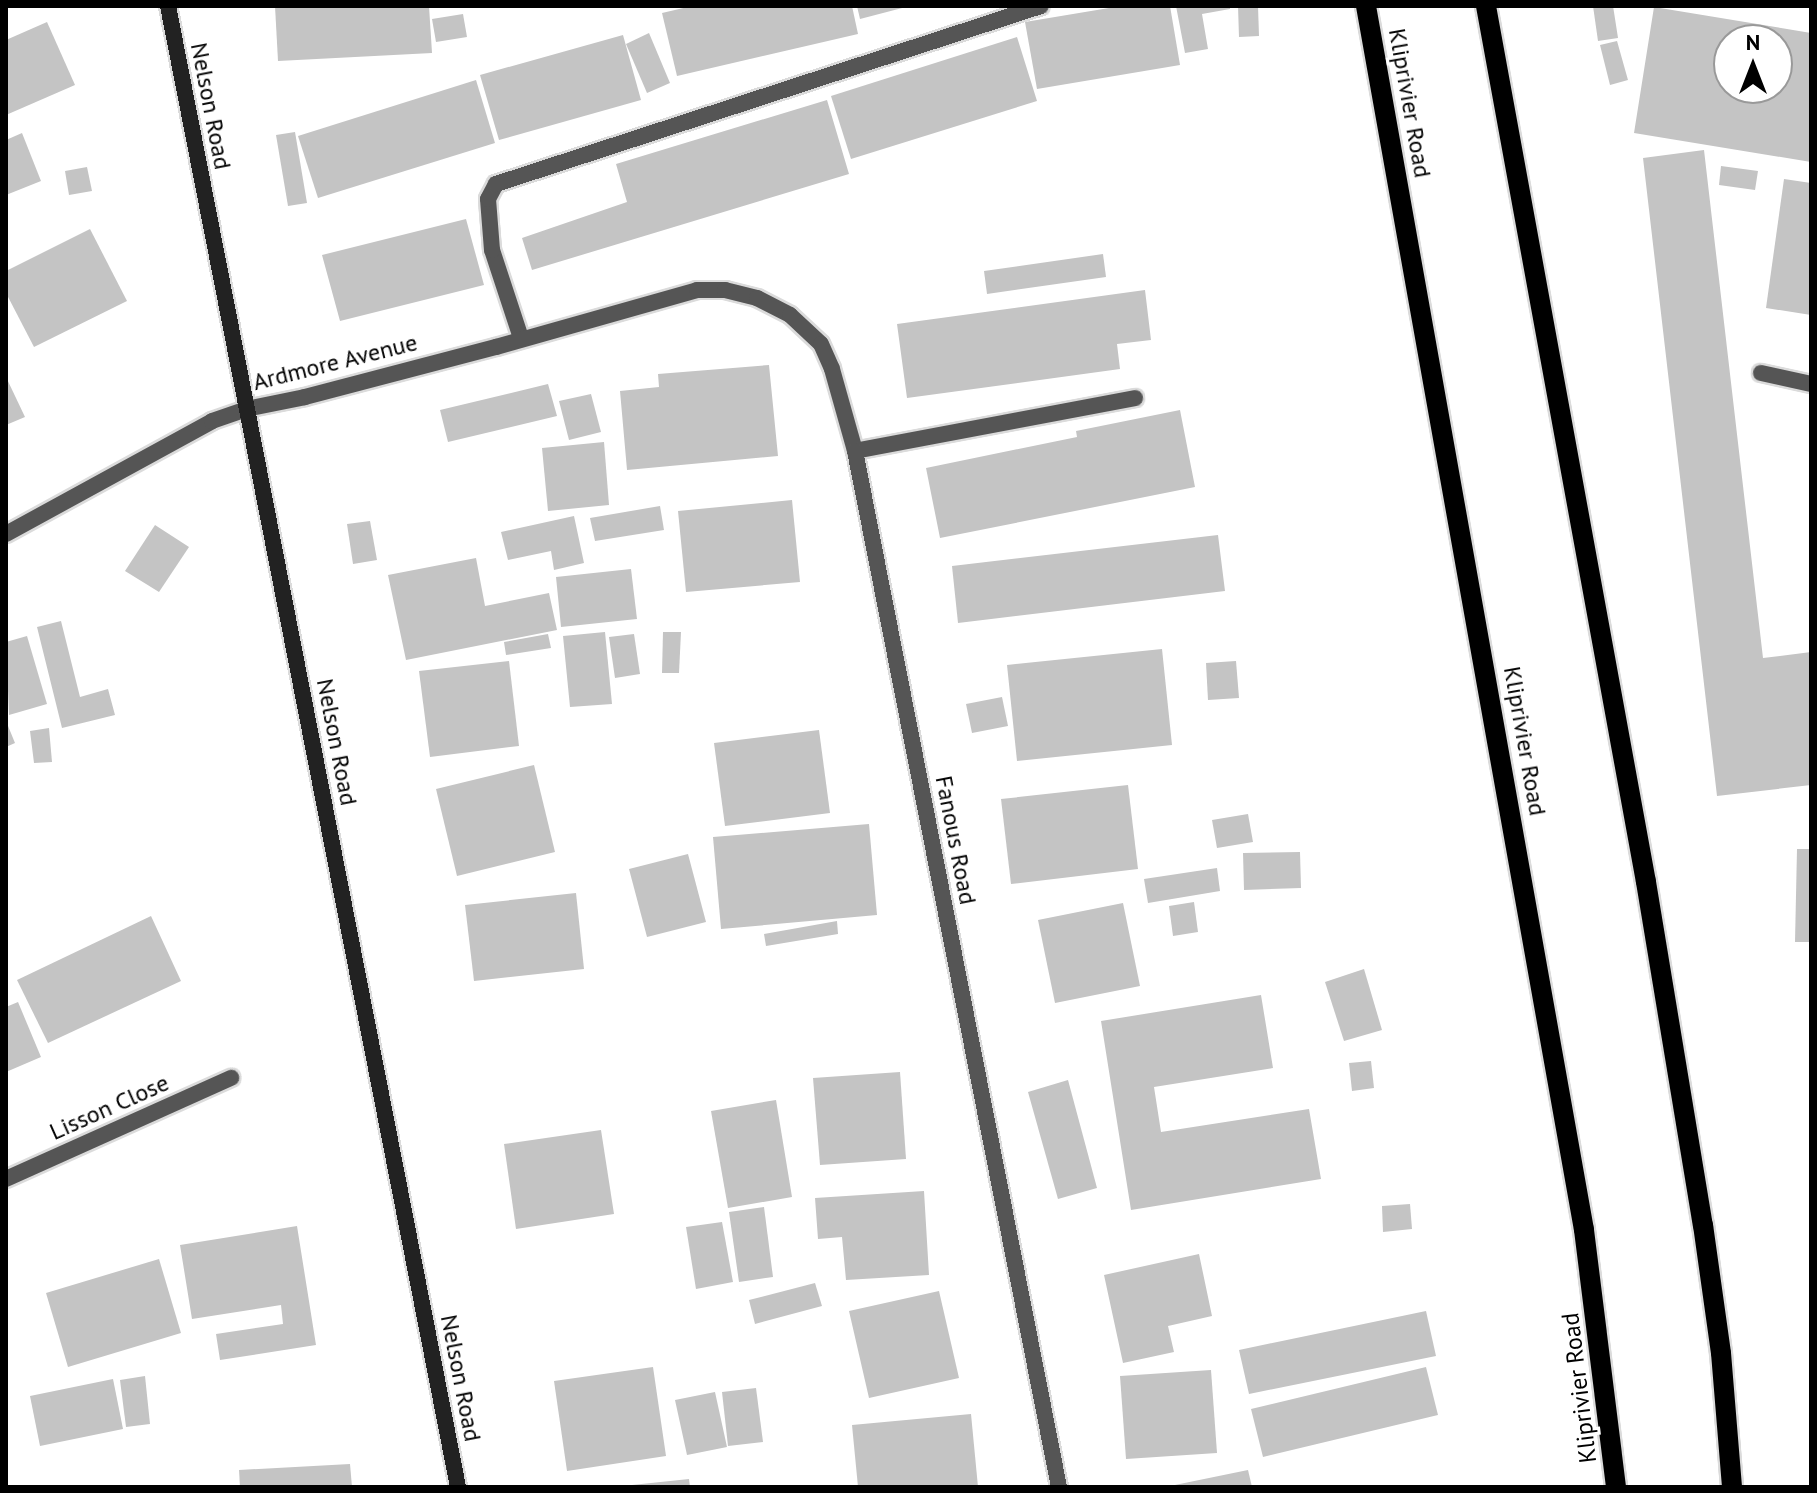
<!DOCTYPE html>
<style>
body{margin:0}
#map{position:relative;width:1817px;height:1493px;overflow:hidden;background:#fff;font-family:"PT Sans",sans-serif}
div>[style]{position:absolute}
.building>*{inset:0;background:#c4c4c4}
.roads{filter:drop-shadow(2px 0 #dbdbdb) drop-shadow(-2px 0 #dbdbdb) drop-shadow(0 2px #dbdbdb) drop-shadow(0 -2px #dbdbdb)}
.lane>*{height:16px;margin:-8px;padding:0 8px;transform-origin:8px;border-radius:8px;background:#555}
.street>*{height:16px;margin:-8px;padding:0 8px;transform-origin:8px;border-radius:8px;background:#555}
.secondary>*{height:16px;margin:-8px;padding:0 8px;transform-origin:8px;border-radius:8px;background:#222}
.primary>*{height:20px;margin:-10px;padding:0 10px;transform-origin:10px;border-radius:10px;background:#000}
span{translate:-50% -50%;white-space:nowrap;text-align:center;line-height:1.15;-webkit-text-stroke:6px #fff;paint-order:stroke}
.street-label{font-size:24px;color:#000}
.frame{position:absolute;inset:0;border:8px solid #000;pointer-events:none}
.north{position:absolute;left:1713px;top:24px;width:80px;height:80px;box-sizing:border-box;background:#fff;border:2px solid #999;border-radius:50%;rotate:0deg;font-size:22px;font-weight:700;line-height:32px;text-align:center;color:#000}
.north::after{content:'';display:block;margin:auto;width:28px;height:36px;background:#000;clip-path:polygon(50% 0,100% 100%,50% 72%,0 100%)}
</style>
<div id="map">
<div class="building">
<div style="clip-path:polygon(275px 6px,429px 6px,432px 53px,278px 61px)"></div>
<div style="clip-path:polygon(692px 6px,852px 6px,858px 34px,677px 76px,662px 13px)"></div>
<div style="clip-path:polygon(857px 6px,906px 6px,906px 7px,860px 19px)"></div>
<div style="clip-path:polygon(1121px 6px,1170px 6px,1180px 65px,1037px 89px,1025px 22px)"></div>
<div style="clip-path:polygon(1176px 6px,1230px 6px,1230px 9px,1202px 14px,1208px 49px,1185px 53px)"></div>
<div style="clip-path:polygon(1238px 6px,1258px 6px,1259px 36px,1239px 37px)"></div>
<div style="clip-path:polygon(1593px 6px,1613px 6px,1618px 38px,1598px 41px)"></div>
<div style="clip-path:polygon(evenodd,1654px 7px,1811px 33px,1811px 162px,1634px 133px,1654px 7px,1729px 40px,1777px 40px,1777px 88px,1729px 88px,1729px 40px)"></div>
<div style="clip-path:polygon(463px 14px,467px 37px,436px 42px,432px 19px)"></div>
<div style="clip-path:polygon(47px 22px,75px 85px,6px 115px,6px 40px)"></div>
<div style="clip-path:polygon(649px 33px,670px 83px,647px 93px,626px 44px)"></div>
<div style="clip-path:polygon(623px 35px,641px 100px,499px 140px,480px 75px)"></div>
<div style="clip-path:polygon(1017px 37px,1037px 101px,851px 159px,831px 96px)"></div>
<div style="clip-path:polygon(1617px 41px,1628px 80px,1610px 85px,1600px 45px)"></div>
<div style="clip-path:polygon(476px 80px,495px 143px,318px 198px,298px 136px)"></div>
<div style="clip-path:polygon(827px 100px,849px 174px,532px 270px,522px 238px,627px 202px,616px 164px)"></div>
<div style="clip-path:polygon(295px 132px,307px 203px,288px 206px,276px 135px)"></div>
<div style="clip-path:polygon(22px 133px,41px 181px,6px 195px,6px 140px)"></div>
<div style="clip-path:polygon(1704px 150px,1763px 658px,1811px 652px,1811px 785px,1717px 796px,1643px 158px)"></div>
<div style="clip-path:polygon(1721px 166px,1758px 171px,1755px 190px,1719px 185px)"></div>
<div style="clip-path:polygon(87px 167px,92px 191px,69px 195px,65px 171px)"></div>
<div style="clip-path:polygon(1784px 179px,1811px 183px,1811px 315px,1766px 308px)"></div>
<div style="clip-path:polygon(466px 219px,484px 285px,340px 321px,322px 255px)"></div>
<div style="clip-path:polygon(90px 229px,127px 301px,34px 347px,6px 293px,6px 271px)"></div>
<div style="clip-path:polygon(1103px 254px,1106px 277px,987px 294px,984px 271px)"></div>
<div style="clip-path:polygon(1145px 290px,1151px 340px,1117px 344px,1120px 369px,907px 398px,897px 324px)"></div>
<div style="clip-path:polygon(769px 365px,778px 456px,627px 470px,620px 391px,659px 387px,658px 374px)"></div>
<div style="clip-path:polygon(6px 377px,25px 417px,6px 425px)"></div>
<div style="clip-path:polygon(548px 384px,557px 416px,448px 442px,440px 410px)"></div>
<div style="clip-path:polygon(591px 394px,601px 432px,569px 440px,559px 401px)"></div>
<div style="clip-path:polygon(1180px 410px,1195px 487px,940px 538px,926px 468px,1077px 437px,1076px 431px)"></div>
<div style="clip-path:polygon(604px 442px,609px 505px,548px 511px,542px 448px)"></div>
<div style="clip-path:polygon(792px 500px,800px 582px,686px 592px,678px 511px)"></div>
<div style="clip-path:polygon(660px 506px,664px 530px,595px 541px,590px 518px)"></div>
<div style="clip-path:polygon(574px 516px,584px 563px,554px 570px,551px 551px,508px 560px,501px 532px)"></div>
<div style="clip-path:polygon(370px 521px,377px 560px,353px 564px,347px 524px)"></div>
<div style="clip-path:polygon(155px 525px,189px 547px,159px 592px,125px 571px)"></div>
<div style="clip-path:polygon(1218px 535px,1225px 591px,958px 623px,952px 566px)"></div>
<div style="clip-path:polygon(476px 558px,485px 606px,549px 593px,557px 630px,406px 660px,388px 575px)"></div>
<div style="clip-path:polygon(631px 569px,637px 619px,561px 627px,556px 577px)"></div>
<div style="clip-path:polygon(61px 621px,80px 697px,108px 689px,115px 715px,62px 728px,37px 627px)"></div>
<div style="clip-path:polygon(605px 632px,612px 704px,570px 707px,563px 636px)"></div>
<div style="clip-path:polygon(663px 632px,681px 632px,679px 673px,662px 673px)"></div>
<div style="clip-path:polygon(548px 634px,551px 648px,506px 655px,504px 642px)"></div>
<div style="clip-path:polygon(634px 634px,640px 674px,615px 678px,609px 637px)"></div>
<div style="clip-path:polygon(27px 636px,47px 704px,9px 715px,6px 642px)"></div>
<div style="clip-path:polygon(1162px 649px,1172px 745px,1017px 761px,1007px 665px)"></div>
<div style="clip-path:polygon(509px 661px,519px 746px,430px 757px,419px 671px)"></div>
<div style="clip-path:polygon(1236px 661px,1239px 698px,1208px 700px,1206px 663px)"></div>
<div style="clip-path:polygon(1002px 697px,1008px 726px,972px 733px,966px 704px)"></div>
<div style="clip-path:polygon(6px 721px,15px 743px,6px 747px)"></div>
<div style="clip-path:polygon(49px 728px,52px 762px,34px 763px,30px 731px)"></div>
<div style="clip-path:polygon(819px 730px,830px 813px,725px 826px,714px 743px)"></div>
<div style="clip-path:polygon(534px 765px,555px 852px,457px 876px,436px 789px)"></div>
<div style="clip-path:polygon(1128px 785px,1138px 869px,1011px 884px,1001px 799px)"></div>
<div style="clip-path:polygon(1248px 814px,1253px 842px,1217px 848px,1212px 820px)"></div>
<div style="clip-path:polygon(869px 824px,877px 915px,721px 929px,713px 837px)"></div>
<div style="clip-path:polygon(1797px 849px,1811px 849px,1811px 942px,1795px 942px)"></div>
<div style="clip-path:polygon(1300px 852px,1301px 888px,1244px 890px,1243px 853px)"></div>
<div style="clip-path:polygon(688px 854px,706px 922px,647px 937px,629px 869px)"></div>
<div style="clip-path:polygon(1217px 868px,1220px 891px,1148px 903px,1144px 879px)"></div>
<div style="clip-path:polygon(576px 893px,584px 969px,474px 981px,465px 905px)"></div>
<div style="clip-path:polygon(1194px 902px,1198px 932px,1173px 936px,1169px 906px)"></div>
<div style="clip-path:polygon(1123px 903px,1140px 986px,1055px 1003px,1038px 920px)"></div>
<div style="clip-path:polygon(151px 916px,181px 981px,48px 1043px,17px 980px)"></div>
<div style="clip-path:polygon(837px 921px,838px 934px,766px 946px,764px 934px)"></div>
<div style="clip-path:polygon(1364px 969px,1382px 1030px,1344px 1041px,1325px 982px)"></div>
<div style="clip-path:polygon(1261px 995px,1273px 1068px,1154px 1087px,1161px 1132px,1309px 1109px,1321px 1179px,1131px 1210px,1101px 1021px)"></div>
<div style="clip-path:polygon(18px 1002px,41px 1057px,6px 1072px,6px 1007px)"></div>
<div style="clip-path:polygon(1371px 1061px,1374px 1088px,1352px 1091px,1349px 1063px)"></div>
<div style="clip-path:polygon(900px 1072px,906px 1159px,820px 1165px,813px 1078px)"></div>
<div style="clip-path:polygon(1068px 1080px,1097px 1188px,1058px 1199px,1028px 1092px)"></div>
<div style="clip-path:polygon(776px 1100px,792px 1197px,728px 1208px,711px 1111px)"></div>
<div style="clip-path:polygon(601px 1130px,614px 1214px,516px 1229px,504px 1144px)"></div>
<div style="clip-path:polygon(924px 1191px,929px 1275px,846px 1280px,842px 1237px,818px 1239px,815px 1198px)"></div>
<div style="clip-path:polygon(1410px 1204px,1412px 1229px,1383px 1232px,1382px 1206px)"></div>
<div style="clip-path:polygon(764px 1207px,773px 1277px,739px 1282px,729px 1212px)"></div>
<div style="clip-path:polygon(722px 1222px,733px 1282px,696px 1289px,686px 1227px)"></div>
<div style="clip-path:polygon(297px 1226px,316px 1345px,220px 1360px,216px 1334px,283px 1324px,281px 1305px,192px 1319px,180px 1245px)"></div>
<div style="clip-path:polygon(1199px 1254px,1212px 1316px,1168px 1326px,1174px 1352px,1123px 1363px,1104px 1275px)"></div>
<div style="clip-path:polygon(159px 1259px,181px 1333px,68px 1367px,46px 1293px)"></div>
<div style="clip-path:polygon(815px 1283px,822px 1306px,755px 1324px,749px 1300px)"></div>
<div style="clip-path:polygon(939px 1291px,959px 1378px,869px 1398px,849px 1311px)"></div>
<div style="clip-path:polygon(1426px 1311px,1436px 1356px,1249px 1394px,1239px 1350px)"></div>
<div style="clip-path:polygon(653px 1367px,666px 1456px,567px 1471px,554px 1381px)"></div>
<div style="clip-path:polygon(1426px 1367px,1438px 1415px,1263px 1457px,1251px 1409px)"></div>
<div style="clip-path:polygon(1211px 1370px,1217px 1453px,1126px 1459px,1120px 1376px)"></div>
<div style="clip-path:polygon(145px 1376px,150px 1424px,126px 1427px,120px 1380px)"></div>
<div style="clip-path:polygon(113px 1379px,123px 1429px,40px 1446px,30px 1396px)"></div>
<div style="clip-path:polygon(756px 1388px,763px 1442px,728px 1446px,722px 1392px)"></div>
<div style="clip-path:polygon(715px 1392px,727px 1447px,687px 1455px,675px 1400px)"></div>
<div style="clip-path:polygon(971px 1414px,978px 1487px,858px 1487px,852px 1425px)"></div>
<div style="clip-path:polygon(350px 1464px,352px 1487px,240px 1487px,239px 1470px)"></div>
<div style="clip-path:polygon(1248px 1470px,1252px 1487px,1170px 1487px,1170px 1486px)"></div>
<div style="clip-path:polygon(689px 1479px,690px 1487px,632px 1487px,632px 1485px)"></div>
</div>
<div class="roads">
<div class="lane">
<div style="left:521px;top:338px;width:93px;rotate:-108.2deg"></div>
<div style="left:492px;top:250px;width:51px;rotate:-94.5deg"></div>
<div style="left:488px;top:199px;width:17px;rotate:-62deg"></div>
<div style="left:496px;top:184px;width:573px;rotate:-18.09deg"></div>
<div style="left:1761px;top:373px;width:51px;rotate:12.4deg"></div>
<div style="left:855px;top:451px;width:285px;rotate:-10.7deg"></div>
</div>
<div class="street">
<div style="left:6px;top:534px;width:235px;rotate:-28.7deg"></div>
<div style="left:212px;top:421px;width:36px;rotate:-19deg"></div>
<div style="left:246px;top:409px;width:60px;rotate:-11.5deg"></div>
<div style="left:305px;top:397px;width:197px;rotate:-14.7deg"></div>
<div style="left:496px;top:347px;width:209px;rotate:-15.8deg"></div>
<div style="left:697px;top:290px;width:28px"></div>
<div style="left:725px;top:290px;width:33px;rotate:14deg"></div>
<div style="left:757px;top:298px;width:37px;rotate:27deg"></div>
<div style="left:790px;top:315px;width:42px;rotate:43.1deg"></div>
<div style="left:821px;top:344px;width:27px;rotate:66deg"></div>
<div style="left:832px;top:369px;width:85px;rotate:74.3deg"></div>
<div style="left:855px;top:451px;width:1056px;rotate:78.86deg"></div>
<div style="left:6px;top:1179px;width:247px;rotate:-24.2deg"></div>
</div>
<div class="secondary">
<div style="left:168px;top:6px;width:1509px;rotate:78.92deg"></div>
</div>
<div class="primary">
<div style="left:1366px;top:6px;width:1243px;rotate:79.9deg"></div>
<div style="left:1584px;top:1230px;width:259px;rotate:82.9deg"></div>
<div style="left:1486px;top:6px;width:890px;rotate:79.65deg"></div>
<div style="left:1646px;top:882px;width:348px;rotate:80.6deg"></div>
<div style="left:1703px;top:1225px;width:129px;rotate:82deg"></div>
<div style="left:1721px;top:1353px;width:134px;rotate:85.3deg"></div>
</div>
</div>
<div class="street-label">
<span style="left:1410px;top:103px;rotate:80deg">Kliprivier Road</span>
<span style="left:211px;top:106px;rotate:79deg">Nelson Road</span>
<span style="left:335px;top:362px;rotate:-14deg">Ardmore Avenue</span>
<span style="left:1525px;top:741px;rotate:80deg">Kliprivier Road</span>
<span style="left:337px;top:742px;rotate:79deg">Nelson Road</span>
<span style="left:956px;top:840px;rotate:79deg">Fanous Road</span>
<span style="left:109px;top:1107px;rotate:-24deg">Lisson Close</span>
<span style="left:461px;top:1378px;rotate:79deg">Nelson Road</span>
<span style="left:1579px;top:1388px;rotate:-97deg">Kliprivier Road</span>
</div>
<div class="frame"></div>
<div class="north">N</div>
</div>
